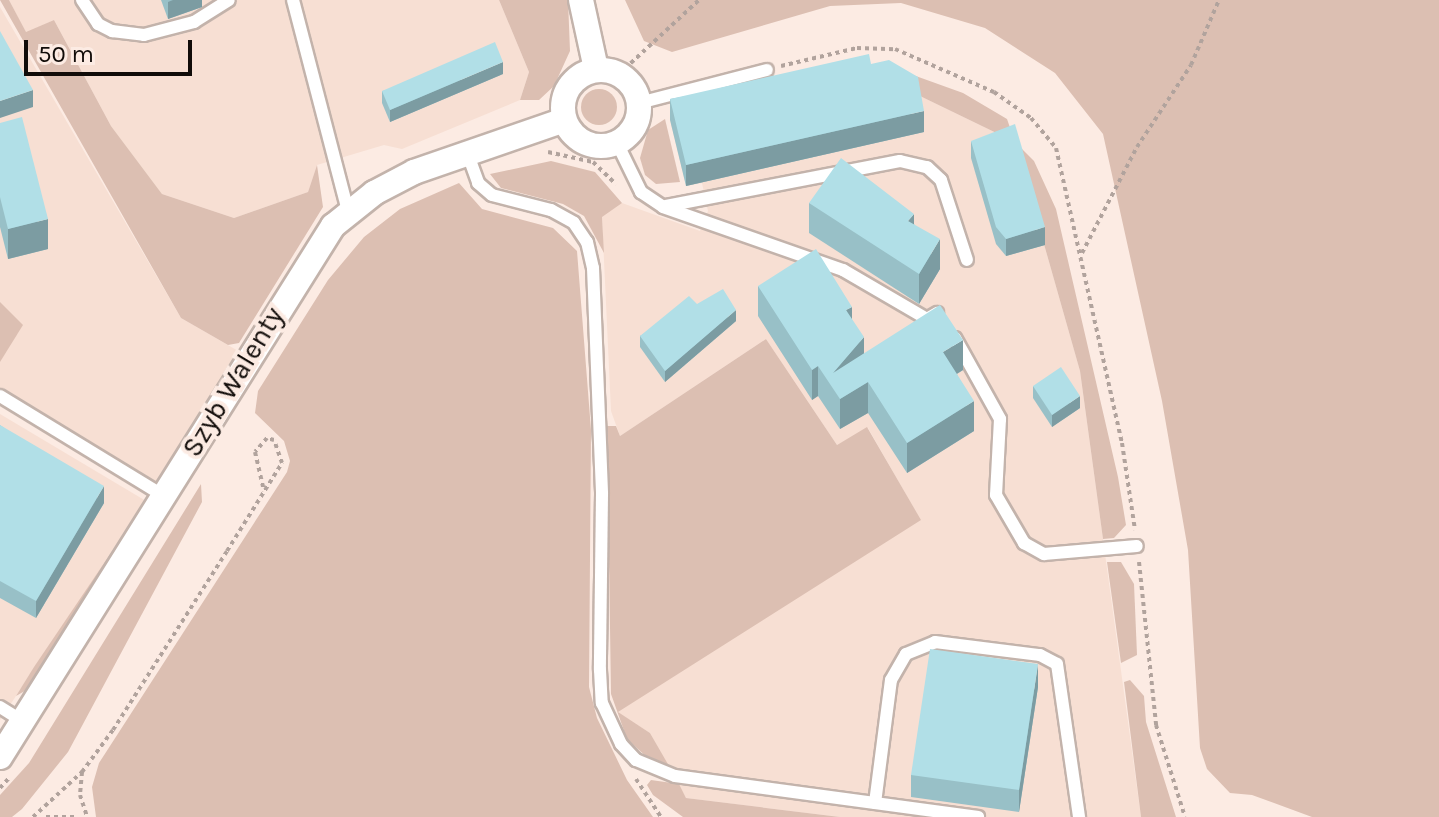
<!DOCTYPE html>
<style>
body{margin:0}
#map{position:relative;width:1439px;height:817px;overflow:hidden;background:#fcebe3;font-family:Karla,sans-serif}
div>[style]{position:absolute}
.built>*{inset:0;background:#f7dfd3}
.green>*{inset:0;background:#dcbfb2}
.round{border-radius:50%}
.path>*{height:4px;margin-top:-2px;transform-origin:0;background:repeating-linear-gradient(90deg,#b1a39d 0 4px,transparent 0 8px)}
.roads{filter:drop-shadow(2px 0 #c3b3ab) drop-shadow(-2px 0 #c3b3ab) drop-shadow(0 2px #c3b3ab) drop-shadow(0 -2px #c3b3ab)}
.lane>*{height:12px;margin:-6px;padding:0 6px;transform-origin:6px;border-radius:6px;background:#fff}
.street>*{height:24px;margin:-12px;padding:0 12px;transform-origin:12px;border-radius:12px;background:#fff}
.street>.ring{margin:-12px;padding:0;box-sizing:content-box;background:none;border:24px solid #fff;border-radius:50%}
.wall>*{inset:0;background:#98c0c7}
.shaded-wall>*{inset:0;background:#7c9ca2}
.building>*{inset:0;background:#b1dfe7}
span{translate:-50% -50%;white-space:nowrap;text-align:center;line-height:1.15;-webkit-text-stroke:8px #fcebe3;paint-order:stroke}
.street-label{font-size:28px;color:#110c09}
.scale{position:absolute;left:24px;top:40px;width:168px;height:36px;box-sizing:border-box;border:4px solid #110c09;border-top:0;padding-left:10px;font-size:24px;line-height:28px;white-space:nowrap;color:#110c09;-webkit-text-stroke:6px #fcebe3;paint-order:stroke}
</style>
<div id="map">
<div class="built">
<div style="clip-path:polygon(9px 0,499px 0,529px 72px,520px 100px,402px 149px,384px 145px,317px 165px,308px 192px,234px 218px,162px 194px,111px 126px,54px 20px,26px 33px)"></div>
<div style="clip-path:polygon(0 7px,181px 318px,240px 352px,158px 486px,0 392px)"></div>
<div style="clip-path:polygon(889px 81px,1015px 142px,1080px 371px,1141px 817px,840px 817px,686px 798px,650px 733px,617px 712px,920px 519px,868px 428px,837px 445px,766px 339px,620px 436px,611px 411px,602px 217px,611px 206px,622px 203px,700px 231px,708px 211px,702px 183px,686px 186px,670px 120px)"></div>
<div style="clip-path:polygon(0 414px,146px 501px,0 720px)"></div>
</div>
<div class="green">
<div style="clip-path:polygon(0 0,9px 0,26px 32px,54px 20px,111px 126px,162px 194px,234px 218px,308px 192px,317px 165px,323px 207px,239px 343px,228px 345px,181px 318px)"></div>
<div style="clip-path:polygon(499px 0,568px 0,570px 51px,554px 86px,539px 100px,520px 100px,529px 72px)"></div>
<div style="clip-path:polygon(625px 0,1439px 0,1439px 817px,1312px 817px,1252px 795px,1230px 793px,1207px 769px,1200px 748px,1188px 550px,1162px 401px,1103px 134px,1055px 73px,985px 28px,901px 3px,830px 6px,672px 52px,644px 41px)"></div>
<div style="clip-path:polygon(913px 75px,963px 93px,1007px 119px,1015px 142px,1034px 161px,1056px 209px,1118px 477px,1126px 525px,1114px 538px,1103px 539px,1080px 371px,1015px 142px,889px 81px)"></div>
<div class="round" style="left:581px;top:89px;width:36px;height:36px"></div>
<div style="clip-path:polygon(665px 119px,680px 182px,656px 184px,645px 175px,640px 158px,648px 130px)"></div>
<div style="clip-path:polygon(551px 161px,595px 172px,622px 203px,602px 217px,604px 253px,584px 216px,563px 204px,501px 188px,490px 174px)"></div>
<div style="clip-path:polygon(459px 183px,482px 209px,553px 228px,577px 251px,591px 430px,589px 687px,597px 718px,627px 780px,653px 817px,96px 817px,92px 787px,99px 763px,287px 472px,290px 461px,284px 441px,255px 413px,258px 391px,328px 280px,364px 237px,400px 209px)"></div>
<div style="clip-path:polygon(0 302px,23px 325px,0 362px)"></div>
<div style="clip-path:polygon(766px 339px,837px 445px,867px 427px,921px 520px,618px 712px,650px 733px,669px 766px,650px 760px,627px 739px,611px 694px,607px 426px,616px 426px,620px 436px)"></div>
<div style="clip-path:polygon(201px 484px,202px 502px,68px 752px,22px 809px,12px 817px,0 817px,0 795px,29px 763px)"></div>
<div style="clip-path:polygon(146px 501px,30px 688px,16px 696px,34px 667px)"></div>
<div style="clip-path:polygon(1107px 562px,1121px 562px,1134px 584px,1137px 655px,1121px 663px)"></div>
<div style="clip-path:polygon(1130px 680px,1144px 696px,1146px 722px,1176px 817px,1141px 817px,1124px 682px)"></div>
<div style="clip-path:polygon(651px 780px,679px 784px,686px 798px,840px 817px,683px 817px,653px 795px,647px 785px)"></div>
</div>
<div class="path">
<div style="left:781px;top:66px;width:78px;rotate:-13.3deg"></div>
<div style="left:857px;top:48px;width:38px;rotate:2deg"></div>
<div style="left:895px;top:49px;width:108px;rotate:23.5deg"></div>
<div style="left:994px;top:92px;width:45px;rotate:35.1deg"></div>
<div style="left:1031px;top:118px;width:39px;rotate:50deg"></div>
<div style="left:1056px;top:148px;width:302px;rotate:77.4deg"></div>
<div style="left:1122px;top:443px;width:88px;rotate:81.5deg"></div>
<div style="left:619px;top:74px;width:109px;rotate:-42.8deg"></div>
<div style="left:548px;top:152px;width:46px;rotate:12.5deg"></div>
<div style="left:593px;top:162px;width:32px;rotate:44deg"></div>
<div style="left:1082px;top:253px;width:119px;rotate:-62.6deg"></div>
<div style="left:1137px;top:147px;width:98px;rotate:-56.6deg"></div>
<div style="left:1191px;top:65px;width:71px;rotate:-66.7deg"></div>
<div style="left:1139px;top:562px;width:164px;rotate:84deg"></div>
<div style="left:1156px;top:725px;width:96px;rotate:72.5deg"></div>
<div style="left:82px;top:772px;width:23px;rotate:95deg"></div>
<div style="left:80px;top:795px;width:23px;rotate:72deg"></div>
<div style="left:636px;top:779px;width:45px;rotate:56.7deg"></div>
<div style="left:0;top:788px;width:13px;rotate:-48deg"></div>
<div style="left:33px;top:817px;width:67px;rotate:-42.6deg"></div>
<div style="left:82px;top:772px;width:52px;rotate:-53.6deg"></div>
<div style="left:113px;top:730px;width:212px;rotate:-57.5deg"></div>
<div style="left:227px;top:551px;width:104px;rotate:-58deg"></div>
<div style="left:282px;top:463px;width:24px;rotate:-109deg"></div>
<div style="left:274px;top:440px;width:7px;rotate:-164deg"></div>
<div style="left:267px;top:438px;width:18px;rotate:131deg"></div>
<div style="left:255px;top:452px;width:40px;rotate:77deg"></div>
<div style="left:46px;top:817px;width:32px"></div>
</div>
<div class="roads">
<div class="lane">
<div style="left:82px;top:0;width:29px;rotate:56deg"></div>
<div style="left:98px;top:24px;width:16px;rotate:27deg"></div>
<div style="left:112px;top:31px;width:32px;rotate:7deg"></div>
<div style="left:144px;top:35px;width:52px;rotate:-14.6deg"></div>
<div style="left:194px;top:22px;width:41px;rotate:-32.2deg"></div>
<div style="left:293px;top:0;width:218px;rotate:75.4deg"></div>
<div style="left:639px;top:103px;width:132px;rotate:-14.5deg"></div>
<div style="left:617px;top:143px;width:55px;rotate:63.9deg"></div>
<div style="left:641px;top:192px;width:27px;rotate:34deg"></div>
<div style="left:663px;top:207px;width:191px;rotate:19.3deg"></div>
<div style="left:843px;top:270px;width:97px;rotate:30.3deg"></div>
<div style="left:927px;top:319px;width:12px;rotate:-31deg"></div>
<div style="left:467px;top:152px;width:33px;rotate:70deg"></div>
<div style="left:478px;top:183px;width:18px;rotate:41deg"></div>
<div style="left:492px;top:195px;width:61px;rotate:14.3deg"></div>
<div style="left:551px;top:210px;width:26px;rotate:29deg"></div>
<div style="left:574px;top:223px;width:23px;rotate:56deg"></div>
<div style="left:587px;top:242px;width:27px;rotate:77deg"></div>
<div style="left:593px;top:268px;width:226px;rotate:87.7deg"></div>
<div style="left:602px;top:494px;width:176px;rotate:90.7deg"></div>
<div style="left:600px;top:670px;width:33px;rotate:87deg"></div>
<div style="left:602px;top:703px;width:45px;rotate:65.1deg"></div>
<div style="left:621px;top:744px;width:22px;rotate:47deg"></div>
<div style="left:636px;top:760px;width:42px;rotate:22.3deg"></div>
<div style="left:675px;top:776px;width:306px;rotate:7.7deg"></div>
<div style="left:666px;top:206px;width:238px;rotate:-10.9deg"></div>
<div style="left:900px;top:161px;width:28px;rotate:13deg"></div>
<div style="left:927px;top:167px;width:19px;rotate:43deg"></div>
<div style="left:941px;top:180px;width:84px;rotate:72deg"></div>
<div style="left:955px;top:338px;width:93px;rotate:60.9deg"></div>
<div style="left:1000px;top:419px;width:76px;rotate:93deg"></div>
<div style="left:996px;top:495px;width:56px;rotate:59.7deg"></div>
<div style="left:1024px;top:543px;width:23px;rotate:29deg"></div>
<div style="left:1044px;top:554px;width:93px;rotate:-4.9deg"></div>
<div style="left:0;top:396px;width:192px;rotate:31.4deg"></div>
<div style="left:0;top:707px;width:28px;rotate:32deg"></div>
<div style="left:875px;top:803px;width:124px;rotate:-82.6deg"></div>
<div style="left:891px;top:680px;width:30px;rotate:-60deg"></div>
<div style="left:906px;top:654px;width:31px;rotate:-22deg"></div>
<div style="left:935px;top:642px;width:106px;rotate:7.1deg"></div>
<div style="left:1040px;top:655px;width:19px;rotate:28deg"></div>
<div style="left:1057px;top:664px;width:155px;rotate:81.8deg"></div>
</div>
<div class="street">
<div style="left:581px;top:0;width:71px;rotate:77.7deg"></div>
<div class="ring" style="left:563px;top:70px;width:52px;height:52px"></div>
<div style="left:0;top:757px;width:627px;rotate:-57.91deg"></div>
<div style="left:333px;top:226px;width:53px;rotate:-38.8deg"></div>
<div style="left:374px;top:193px;width:45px;rotate:-27.7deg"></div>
<div style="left:414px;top:172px;width:159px;rotate:-19.1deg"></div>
</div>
</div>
<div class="wall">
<div style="clip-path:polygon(161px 0,202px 0,202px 7px,168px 19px)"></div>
<div style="clip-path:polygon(871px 64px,924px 132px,686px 186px,670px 120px,670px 99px)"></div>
<div style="clip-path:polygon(503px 74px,390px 122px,382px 103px,382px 91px)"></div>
<div style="clip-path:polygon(0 123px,48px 249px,8px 259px,0 227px)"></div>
<div style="clip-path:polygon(971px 141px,1045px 245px,1006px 256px,996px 244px,971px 158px)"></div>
<div style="clip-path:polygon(809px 203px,914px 224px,940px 269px,919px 304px,809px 233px)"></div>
<div style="clip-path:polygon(758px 286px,852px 320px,864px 354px,963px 370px,957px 374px,974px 431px,907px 473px,868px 413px,840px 429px,818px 396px,812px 400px,758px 316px)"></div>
<div style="clip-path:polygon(697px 304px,736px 321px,665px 382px,640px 347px,640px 336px)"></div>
<div style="clip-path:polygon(1033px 386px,1080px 408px,1052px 427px,1033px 398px)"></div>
<div style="clip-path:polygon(0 425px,104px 503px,36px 618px,0 598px)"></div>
<div style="clip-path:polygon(1038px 687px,1019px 812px,911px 797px,911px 775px)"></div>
</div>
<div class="shaded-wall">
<div style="clip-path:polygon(173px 0,202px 0,202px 7px,168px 19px,168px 2px)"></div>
<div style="clip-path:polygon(503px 62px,503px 74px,390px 122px,390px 110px)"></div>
<div style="clip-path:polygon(33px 90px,33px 107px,0 118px,0 101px)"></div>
<div style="clip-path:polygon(924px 111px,924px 132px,686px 186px,686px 165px)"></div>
<div style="clip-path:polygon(914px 214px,914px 244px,908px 221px)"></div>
<div style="clip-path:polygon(48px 219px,48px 249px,8px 259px,8px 229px)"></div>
<div style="clip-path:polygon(1045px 227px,1045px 245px,1006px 256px,1006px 239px)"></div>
<div style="clip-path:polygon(940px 239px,940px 269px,919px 304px,919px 274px)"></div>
<div style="clip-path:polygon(852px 307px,852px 337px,846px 310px)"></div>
<div style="clip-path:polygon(736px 310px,736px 321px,665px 382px,665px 371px)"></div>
<div style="clip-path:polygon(864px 337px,864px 368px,833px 373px)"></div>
<div style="clip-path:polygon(963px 340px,963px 370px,943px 382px,943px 352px)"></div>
<div style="clip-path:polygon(818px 366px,818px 396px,812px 400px,812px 370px)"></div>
<div style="clip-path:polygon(868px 382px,868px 413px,840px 429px,840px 399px)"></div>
<div style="clip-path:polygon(1080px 396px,1080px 408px,1052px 427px,1052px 415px)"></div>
<div style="clip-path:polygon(974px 401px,974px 431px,907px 473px,907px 443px)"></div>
<div style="clip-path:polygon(104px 486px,104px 503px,36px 618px,36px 601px)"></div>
<div style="clip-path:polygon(1038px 664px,1038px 687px,1019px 812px,1019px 790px)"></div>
</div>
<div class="building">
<div style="clip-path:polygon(0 31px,33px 90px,0 101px)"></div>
<div style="clip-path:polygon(495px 42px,503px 62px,390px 110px,382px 91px)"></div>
<div style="clip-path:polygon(869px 54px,871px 64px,889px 60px,918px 77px,924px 111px,686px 165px,670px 99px)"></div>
<div style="clip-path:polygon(22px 117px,48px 219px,8px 229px,0 197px,0 123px)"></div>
<div style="clip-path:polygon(1015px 124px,1045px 227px,1006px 239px,996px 227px,971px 141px)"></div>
<div style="clip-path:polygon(841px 158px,914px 214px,908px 221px,940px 239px,919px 274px,809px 203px)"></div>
<div style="clip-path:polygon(816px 249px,852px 307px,846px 310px,864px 337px,833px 373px,940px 305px,963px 340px,943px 352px,974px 401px,907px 443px,868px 382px,840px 399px,818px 366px,812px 370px,758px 286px)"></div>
<div style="clip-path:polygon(723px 289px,736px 310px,665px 371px,640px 336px,689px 296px,697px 304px)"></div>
<div style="clip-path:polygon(1061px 367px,1080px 396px,1052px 415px,1033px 386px)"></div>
<div style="clip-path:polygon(0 425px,104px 486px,36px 601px,0 581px)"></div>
<div style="clip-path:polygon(930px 649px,1038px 664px,1019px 790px,911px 775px)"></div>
</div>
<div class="street-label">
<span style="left:233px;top:382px;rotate:-59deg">Szyb Walenty</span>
</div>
<div class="scale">50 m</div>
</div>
